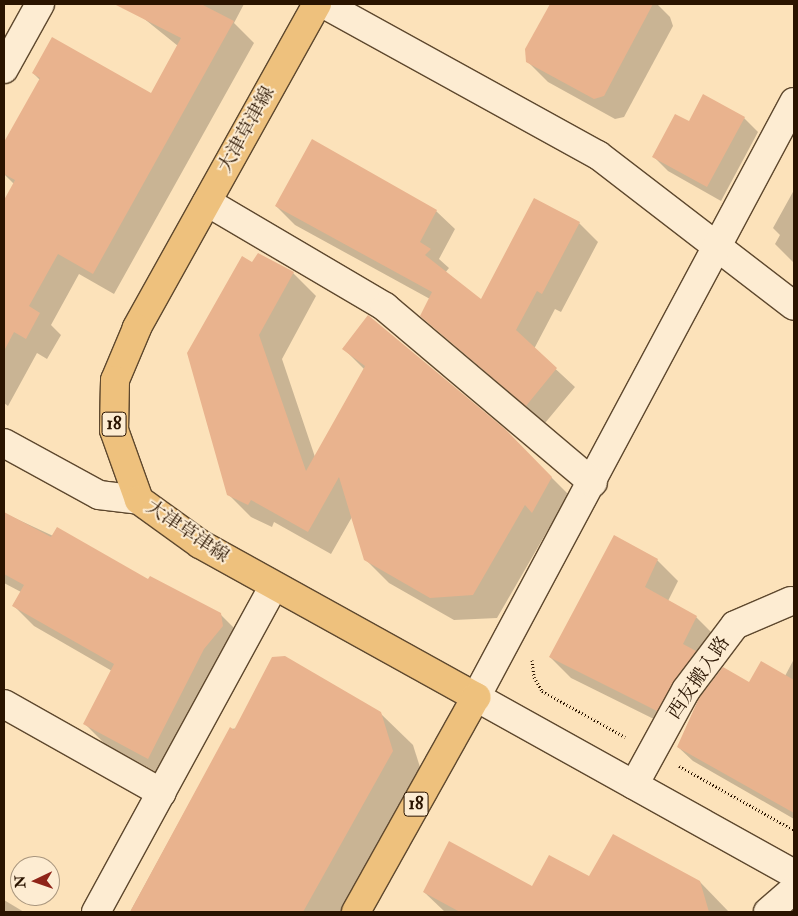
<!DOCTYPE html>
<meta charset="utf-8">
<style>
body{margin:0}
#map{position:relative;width:798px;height:916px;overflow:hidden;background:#fce2ba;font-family:"IM FELL Double Pica","Noto Serif JP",serif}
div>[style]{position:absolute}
.shadow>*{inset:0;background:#0003}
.building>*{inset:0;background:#e9b38e}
.path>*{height:3px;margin-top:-1.5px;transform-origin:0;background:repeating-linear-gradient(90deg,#2a1400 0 1px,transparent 0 3.5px)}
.roads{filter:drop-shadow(1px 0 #5e482e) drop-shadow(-1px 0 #5e482e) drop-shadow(0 1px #5e482e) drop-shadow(0 -1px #5e482e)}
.minor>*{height:28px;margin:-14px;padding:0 14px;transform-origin:14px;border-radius:14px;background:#fdecd2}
.major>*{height:28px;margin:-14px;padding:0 14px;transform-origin:14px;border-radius:14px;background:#eec17d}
span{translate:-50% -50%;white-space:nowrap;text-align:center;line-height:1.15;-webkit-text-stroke:4px #fdecd2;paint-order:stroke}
.shield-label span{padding:1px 4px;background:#fdecd2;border:1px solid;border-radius:4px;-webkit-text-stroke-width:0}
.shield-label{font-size:18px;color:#2a1400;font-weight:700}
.street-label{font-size:19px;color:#2a1400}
.frame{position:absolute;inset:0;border:5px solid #2a1400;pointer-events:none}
.north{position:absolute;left:10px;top:856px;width:50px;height:50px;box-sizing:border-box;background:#fdecd2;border:1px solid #a9967e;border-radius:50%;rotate:267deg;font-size:14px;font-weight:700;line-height:20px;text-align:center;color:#2a1400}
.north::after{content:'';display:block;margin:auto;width:18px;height:22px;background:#8f2418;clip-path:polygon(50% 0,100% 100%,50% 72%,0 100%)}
</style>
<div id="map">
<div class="shadow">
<div style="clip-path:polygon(142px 4px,244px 4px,234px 23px,254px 43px,114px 294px,79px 274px,51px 325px,61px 335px,47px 359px,37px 353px,8px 406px,4px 403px,4px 202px,14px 184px,4px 174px,4px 144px,40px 80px,33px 73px,152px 95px,178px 46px,142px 17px,148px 7px)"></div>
<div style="clip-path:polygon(552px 4px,657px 4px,670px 17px,673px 26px,624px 117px,615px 119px,548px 82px,527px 61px,526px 49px)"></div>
<div style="clip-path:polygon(744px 118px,758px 132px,721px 201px,668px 171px,654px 157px,689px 123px)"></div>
<div style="clip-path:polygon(794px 190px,794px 263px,775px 244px,780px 235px,773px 228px)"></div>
<div style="clip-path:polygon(535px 200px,579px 223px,598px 242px,561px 312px,555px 309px,534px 349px,575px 387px,545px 423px,421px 316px,430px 299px,295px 225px,276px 206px,436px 211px,455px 229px,439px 259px,449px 268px,445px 273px,481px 301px)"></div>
<div style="clip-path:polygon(253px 264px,293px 273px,316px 296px,282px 359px,315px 457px,365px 370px,344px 349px,504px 430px,575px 501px,556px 535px,549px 528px,497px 618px,454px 620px,389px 583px,365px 559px,352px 517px,331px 554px,274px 522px,272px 527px,251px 517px,228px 494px)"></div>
<div style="clip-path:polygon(4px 513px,220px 614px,241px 635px,169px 779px,105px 744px,85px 724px,112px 671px,34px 626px,13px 605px,21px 592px,4px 583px)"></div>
<div style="clip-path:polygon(657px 560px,678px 581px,668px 601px,696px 617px,717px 638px,716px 673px,703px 692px,785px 676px,794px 659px,794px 819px,693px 761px,678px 747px,699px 699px,678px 731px,571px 678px,550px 657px)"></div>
<div style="clip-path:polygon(380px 713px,413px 745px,425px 783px,352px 912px,130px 912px,230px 729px)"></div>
<div style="clip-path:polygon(700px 882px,729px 912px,445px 912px,424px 892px)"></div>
<div style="clip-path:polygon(4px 900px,24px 912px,4px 912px)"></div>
</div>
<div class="building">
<div style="clip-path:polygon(114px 4px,201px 4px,234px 21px,93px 274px,58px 254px,29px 306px,40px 313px,26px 339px,14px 332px,4px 351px,4px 200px,15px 180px,4px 174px,4px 142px,40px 78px,32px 73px,52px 37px,151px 93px,181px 38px)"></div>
<div style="clip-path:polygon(550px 4px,653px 4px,604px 96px,594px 99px,526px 62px,525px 49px)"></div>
<div style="clip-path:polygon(703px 94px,745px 117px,707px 187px,652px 157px,675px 114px,689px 121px)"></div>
<div style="clip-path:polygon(312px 139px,437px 210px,420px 242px,431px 249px,425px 255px,481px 299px,534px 198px,580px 222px,542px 294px,537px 291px,516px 330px,557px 368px,526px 406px,420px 316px,432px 292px,275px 206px)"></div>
<div style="clip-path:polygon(258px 253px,294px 272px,259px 335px,306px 471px,365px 366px,342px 349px,368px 315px,505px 429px,552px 477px,532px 513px,525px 505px,473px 595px,430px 598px,364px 560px,339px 477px,308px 532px,251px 500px,248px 505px,227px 495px,187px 353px,242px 256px,252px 262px)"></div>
<div style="clip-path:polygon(4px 512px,51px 537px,57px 527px,148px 579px,150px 576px,221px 613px,223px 626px,204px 649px,148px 759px,83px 724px,114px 664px,12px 606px,24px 585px,4px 574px)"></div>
<div style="clip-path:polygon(614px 535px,658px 559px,645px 587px,697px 616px,683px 644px,696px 651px,657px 711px,549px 657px)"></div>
<div style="clip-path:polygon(285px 656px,381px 712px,393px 751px,303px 912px,130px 912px,230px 727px,234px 730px,272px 657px)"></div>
<div style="clip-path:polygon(761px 661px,794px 680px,794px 813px,677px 747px,699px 698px,723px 667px,749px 682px)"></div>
<div style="clip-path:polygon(613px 834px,700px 881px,709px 912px,460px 912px,423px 892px,449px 841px,532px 886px,549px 855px,589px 876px)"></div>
</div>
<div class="path">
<div style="left:532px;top:660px;width:17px;rotate:83deg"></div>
<div style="left:534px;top:677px;width:16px;rotate:60deg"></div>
<div style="left:542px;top:691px;width:95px;rotate:29deg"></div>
<div style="left:679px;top:766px;width:132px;rotate:29.1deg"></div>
</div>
<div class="roads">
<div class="minor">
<div style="left:324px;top:4px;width:313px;rotate:28.9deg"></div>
<div style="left:598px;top:155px;width:247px;rotate:37.6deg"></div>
<div style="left:4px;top:69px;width:74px;rotate:-61deg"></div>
<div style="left:794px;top:102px;width:675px;rotate:118.12deg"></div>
<div style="left:476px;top:697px;width:364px;rotate:29.1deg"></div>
<div style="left:207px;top:202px;width:207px;rotate:30.5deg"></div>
<div style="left:385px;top:307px;width:272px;rotate:40.2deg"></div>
<div style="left:4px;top:443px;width:108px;rotate:28.7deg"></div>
<div style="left:99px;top:495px;width:40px;rotate:7.1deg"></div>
<div style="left:4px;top:704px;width:181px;rotate:29.4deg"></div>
<div style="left:634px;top:785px;width:108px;rotate:-61.3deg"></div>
<div style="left:686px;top:690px;width:81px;rotate:-53deg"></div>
<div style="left:735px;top:625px;width:61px;rotate:-23.2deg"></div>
<div style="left:96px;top:912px;width:371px;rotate:-61.4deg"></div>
<div style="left:768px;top:912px;width:35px;rotate:-41deg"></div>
</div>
<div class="major">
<div style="left:317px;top:4px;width:371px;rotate:119.1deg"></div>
<div style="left:137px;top:328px;width:56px;rotate:112.9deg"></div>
<div style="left:115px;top:380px;width:50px;rotate:91.1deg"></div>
<div style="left:114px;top:430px;width:74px;rotate:70.3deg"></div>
<div style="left:139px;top:500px;width:75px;rotate:35.8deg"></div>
<div style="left:200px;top:544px;width:316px;rotate:29deg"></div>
<div style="left:476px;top:697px;width:246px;rotate:119.2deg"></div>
</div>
</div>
<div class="shield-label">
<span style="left:114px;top:424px">18</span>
<span style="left:416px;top:804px">18</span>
</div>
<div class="street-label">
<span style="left:247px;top:130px;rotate:-61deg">大津草津線</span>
<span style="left:187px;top:532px;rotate:34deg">大津草津線</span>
<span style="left:699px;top:678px;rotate:-56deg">西友搬入路</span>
</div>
<div class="frame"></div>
<div class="north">N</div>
</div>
